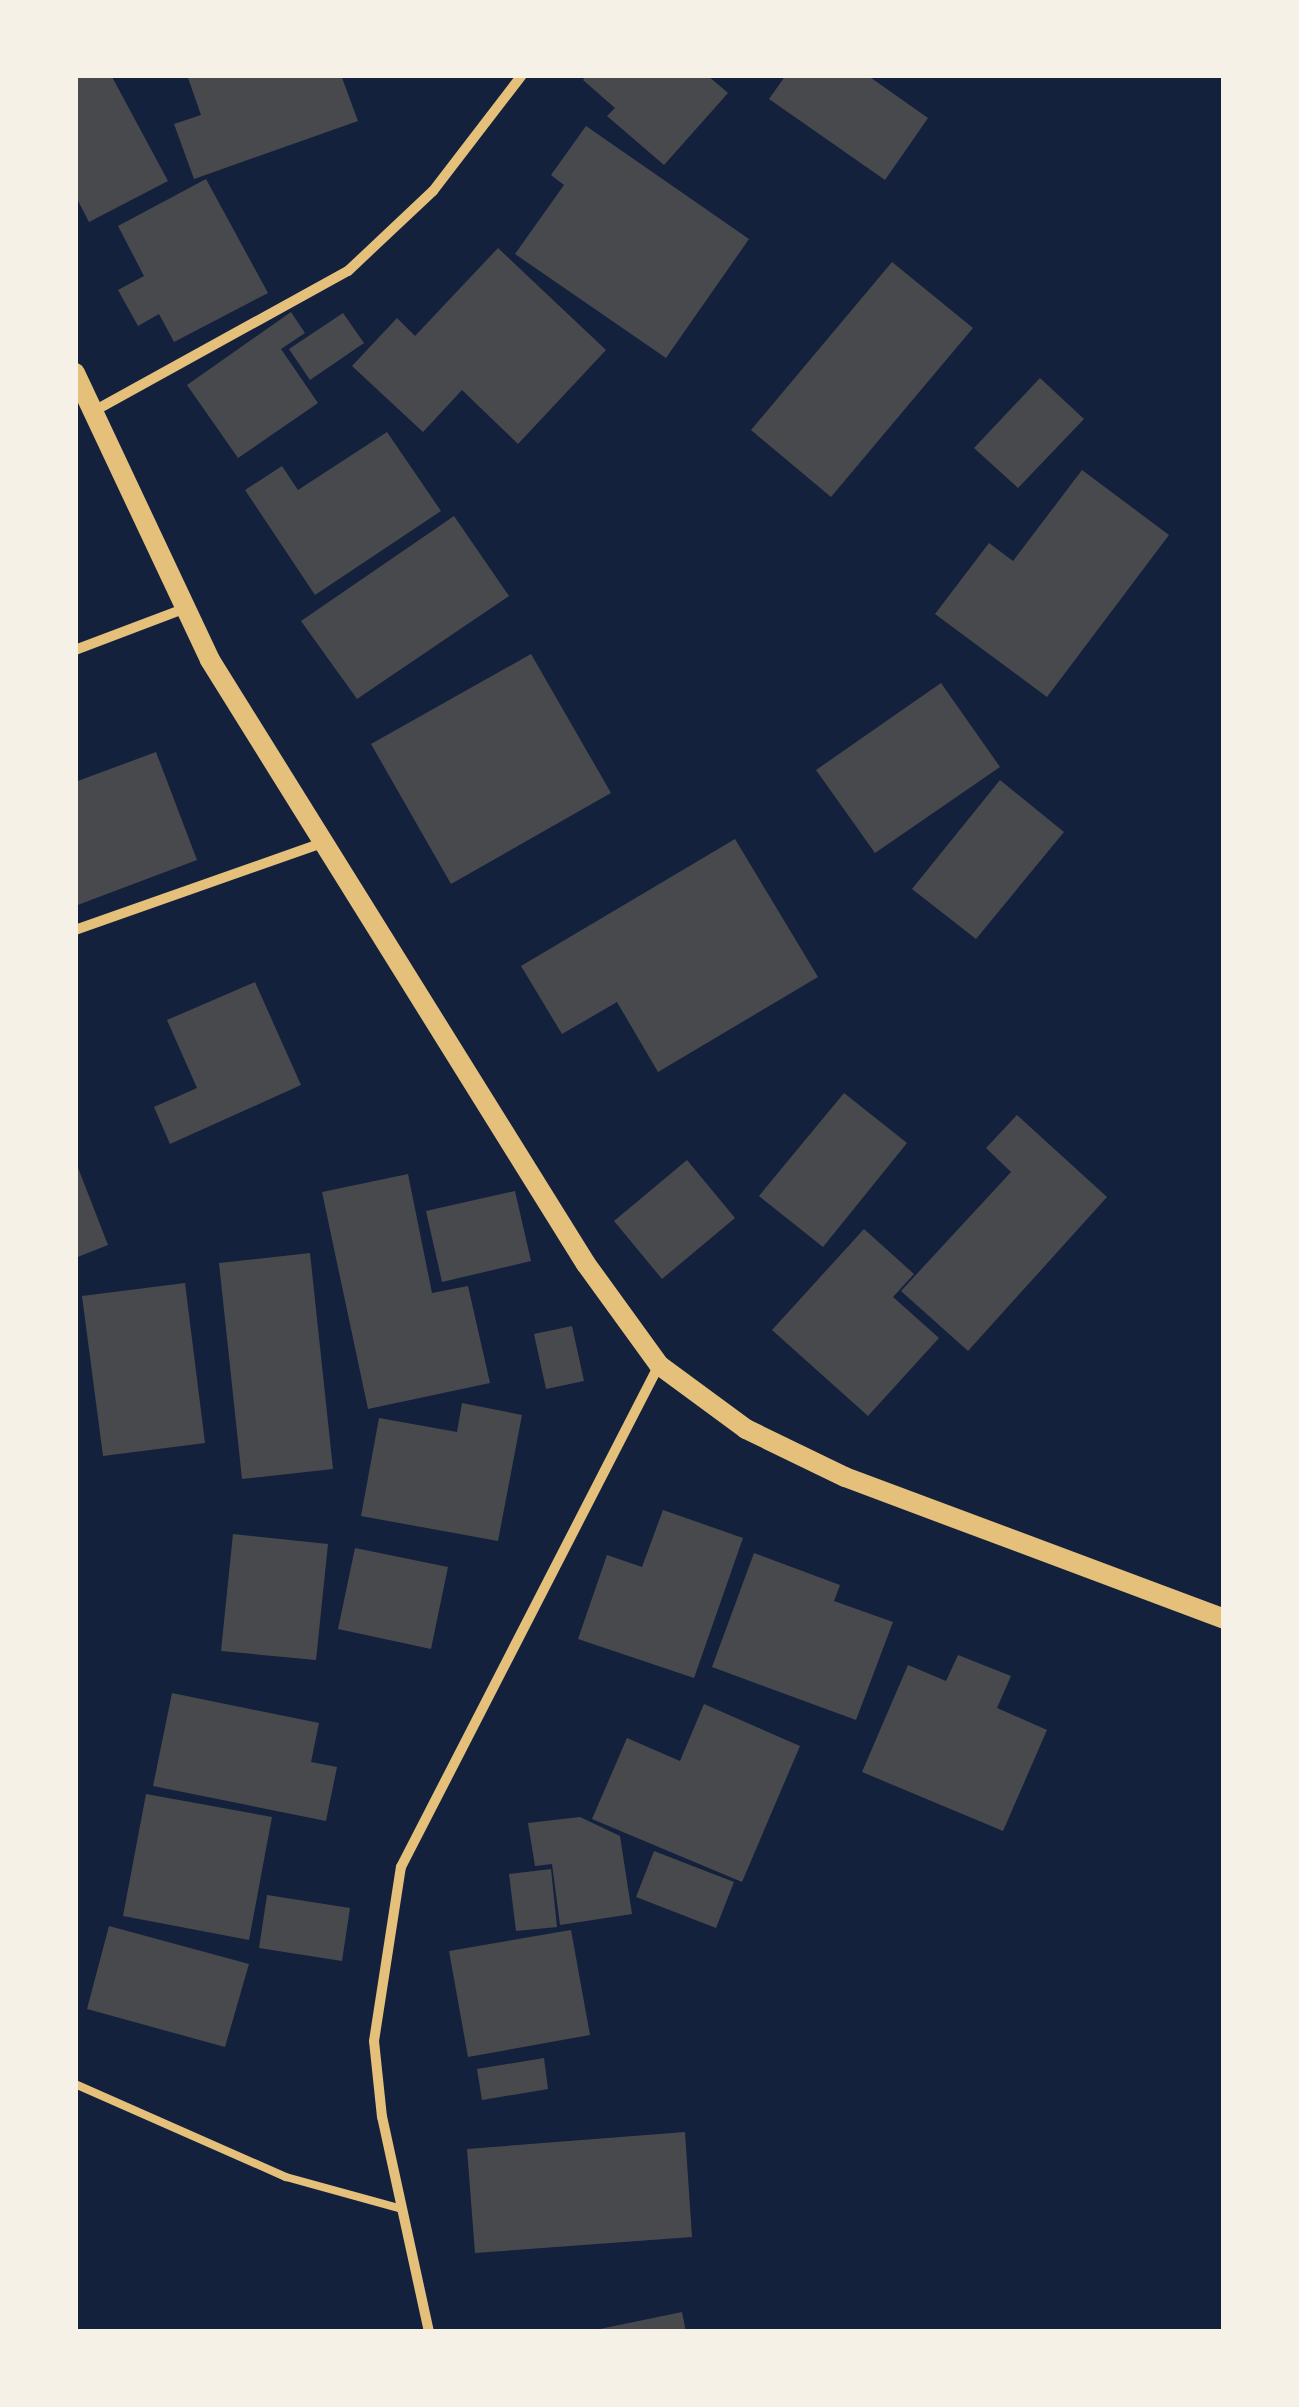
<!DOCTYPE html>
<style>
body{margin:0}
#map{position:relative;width:1299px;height:2407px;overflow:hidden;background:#14213d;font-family:"Crimson Pro",serif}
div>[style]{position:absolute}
.building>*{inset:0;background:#48494c}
.service>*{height:8px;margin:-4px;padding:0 4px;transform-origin:4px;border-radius:4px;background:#e5c07b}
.minor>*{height:10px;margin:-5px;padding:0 5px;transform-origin:5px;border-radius:5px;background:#e5c07b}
.secondary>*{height:20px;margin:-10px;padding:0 10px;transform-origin:10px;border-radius:10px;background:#e5c07b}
span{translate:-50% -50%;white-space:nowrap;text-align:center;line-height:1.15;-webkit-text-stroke:10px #f6f1e7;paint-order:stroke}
.frame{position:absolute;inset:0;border:78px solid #f6f1e7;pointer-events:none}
</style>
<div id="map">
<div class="building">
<div style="clip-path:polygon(75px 75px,111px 75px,168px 181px,89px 222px,75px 195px)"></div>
<div style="clip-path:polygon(187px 75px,341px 75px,358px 121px,194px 179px,174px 124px,201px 115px)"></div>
<div style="clip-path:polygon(586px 75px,707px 75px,728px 93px,664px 165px,607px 116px,615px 108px,583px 80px)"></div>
<div style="clip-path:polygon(786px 75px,867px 75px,928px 118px,885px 180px,769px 99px)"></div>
<div style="clip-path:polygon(586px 126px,749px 239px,666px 358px,515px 254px,564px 185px,551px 175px)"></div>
<div style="clip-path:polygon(206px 179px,268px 293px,174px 342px,159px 314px,138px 326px,118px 290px,144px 276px,118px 226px)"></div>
<div style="clip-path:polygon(498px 248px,606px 350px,518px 444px,462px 390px,423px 432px,352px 366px,397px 318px,415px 336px)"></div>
<div style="clip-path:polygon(892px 262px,973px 328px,831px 497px,751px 430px)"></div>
<div style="clip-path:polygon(291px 312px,305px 333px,281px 349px,318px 403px,238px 458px,187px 385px)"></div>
<div style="clip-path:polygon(343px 313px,364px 343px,310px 380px,289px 349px)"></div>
<div style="clip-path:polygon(1040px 378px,1084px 419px,1018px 488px,974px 448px)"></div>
<div style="clip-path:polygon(387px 432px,441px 511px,315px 595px,245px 490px,282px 466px,298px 490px)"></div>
<div style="clip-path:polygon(1082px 470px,1169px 535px,1047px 697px,935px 614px,989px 543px,1013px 561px)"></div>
<div style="clip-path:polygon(454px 516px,509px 596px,357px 699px,301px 621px)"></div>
<div style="clip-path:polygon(531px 654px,611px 793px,451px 884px,371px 744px)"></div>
<div style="clip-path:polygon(941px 683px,1000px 767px,875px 853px,816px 770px)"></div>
<div style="clip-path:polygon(156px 752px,197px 860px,75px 906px,75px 782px)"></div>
<div style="clip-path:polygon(1000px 780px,1064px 832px,976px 939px,912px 889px)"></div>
<div style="clip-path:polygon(735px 839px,818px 977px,658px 1072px,617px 1002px,562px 1034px,521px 966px)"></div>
<div style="clip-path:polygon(255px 982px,301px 1085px,170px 1144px,154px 1107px,197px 1088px,167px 1020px)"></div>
<div style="clip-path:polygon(844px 1093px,907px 1143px,823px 1247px,759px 1196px)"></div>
<div style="clip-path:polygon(1017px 1115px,1107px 1197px,968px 1351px,901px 1291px,1011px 1172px,986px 1148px)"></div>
<div style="clip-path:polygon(75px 1160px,108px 1245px,75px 1258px)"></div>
<div style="clip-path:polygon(687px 1160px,735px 1218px,662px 1279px,614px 1221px)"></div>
<div style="clip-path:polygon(408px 1174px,432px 1293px,468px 1286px,490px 1383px,368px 1409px,322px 1192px)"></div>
<div style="clip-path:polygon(515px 1191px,531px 1261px,442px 1282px,426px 1211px)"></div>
<div style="clip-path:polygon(864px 1229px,914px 1274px,893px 1297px,939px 1338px,868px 1416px,772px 1330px)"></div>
<div style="clip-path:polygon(310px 1253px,333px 1469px,242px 1479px,219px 1263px)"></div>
<div style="clip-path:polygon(185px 1283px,205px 1443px,103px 1456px,82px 1296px)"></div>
<div style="clip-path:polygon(572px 1326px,584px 1381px,546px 1389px,534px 1334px)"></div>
<div style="clip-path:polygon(462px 1403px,522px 1415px,498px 1541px,361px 1516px,379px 1418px,457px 1432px)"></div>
<div style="clip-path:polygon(663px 1510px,743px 1538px,694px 1678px,578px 1639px,607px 1555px,642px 1567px)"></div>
<div style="clip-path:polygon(233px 1534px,328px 1544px,316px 1660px,221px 1651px)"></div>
<div style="clip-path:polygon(355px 1548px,448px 1567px,431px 1649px,338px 1629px)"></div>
<div style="clip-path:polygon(754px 1553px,840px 1585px,834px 1601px,893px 1622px,856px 1720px,712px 1667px)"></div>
<div style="clip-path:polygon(958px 1655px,1011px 1676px,997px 1708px,1047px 1730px,1003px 1831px,862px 1772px,908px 1665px,946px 1681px)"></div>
<div style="clip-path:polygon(172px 1693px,319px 1723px,311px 1762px,337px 1767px,326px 1821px,153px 1786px)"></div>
<div style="clip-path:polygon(704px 1704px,800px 1746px,742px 1882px,592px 1819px,627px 1738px,680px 1761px)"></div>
<div style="clip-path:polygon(146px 1794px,272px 1817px,249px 1940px,123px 1916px)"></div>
<div style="clip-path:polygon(580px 1817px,620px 1836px,632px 1914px,560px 1925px,552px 1864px,535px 1866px,528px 1823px)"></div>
<div style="clip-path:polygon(654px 1851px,734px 1882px,716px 1928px,636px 1897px)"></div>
<div style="clip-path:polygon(551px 1869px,557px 1927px,516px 1931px,509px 1874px)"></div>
<div style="clip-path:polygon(267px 1895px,350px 1908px,342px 1961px,259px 1948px)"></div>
<div style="clip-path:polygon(109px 1926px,249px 1964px,225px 2047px,87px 2009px)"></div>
<div style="clip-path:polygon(571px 1930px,590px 2035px,468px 2057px,449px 1951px)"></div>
<div style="clip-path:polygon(544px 2058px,548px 2089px,482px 2100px,477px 2069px)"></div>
<div style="clip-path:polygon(685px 2132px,692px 2237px,475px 2253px,467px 2149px)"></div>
<div style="clip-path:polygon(682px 2312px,686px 2332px,596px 2332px,595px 2330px)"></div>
</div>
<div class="service">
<div style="left:75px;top:2084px;width:231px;rotate:23.8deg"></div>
<div style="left:286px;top:2177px;width:120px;rotate:15.4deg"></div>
</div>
<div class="minor">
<div style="left:94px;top:411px;width:290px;rotate:-28.9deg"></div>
<div style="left:348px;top:271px;width:117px;rotate:-43.3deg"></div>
<div style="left:433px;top:191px;width:146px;rotate:-52.5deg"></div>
<div style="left:75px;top:650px;width:119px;rotate:-20.7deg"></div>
<div style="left:75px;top:930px;width:265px;rotate:-19.4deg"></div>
<div style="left:429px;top:2332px;width:220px;rotate:-102.3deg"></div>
<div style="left:382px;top:2117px;width:76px;rotate:-96deg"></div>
<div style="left:374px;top:2041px;width:176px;rotate:-81.2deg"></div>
<div style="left:401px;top:1867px;width:564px;rotate:-62.8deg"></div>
</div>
<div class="secondary">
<div style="left:75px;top:373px;width:317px;rotate:64.8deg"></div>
<div style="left:210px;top:660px;width:711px;rotate:58.1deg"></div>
<div style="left:586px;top:1264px;width:125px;rotate:54.1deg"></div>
<div style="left:659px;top:1365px;width:108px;rotate:36.3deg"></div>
<div style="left:746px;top:1429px;width:110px;rotate:25.9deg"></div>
<div style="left:845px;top:1477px;width:405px;rotate:20.5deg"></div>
</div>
<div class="frame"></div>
</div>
